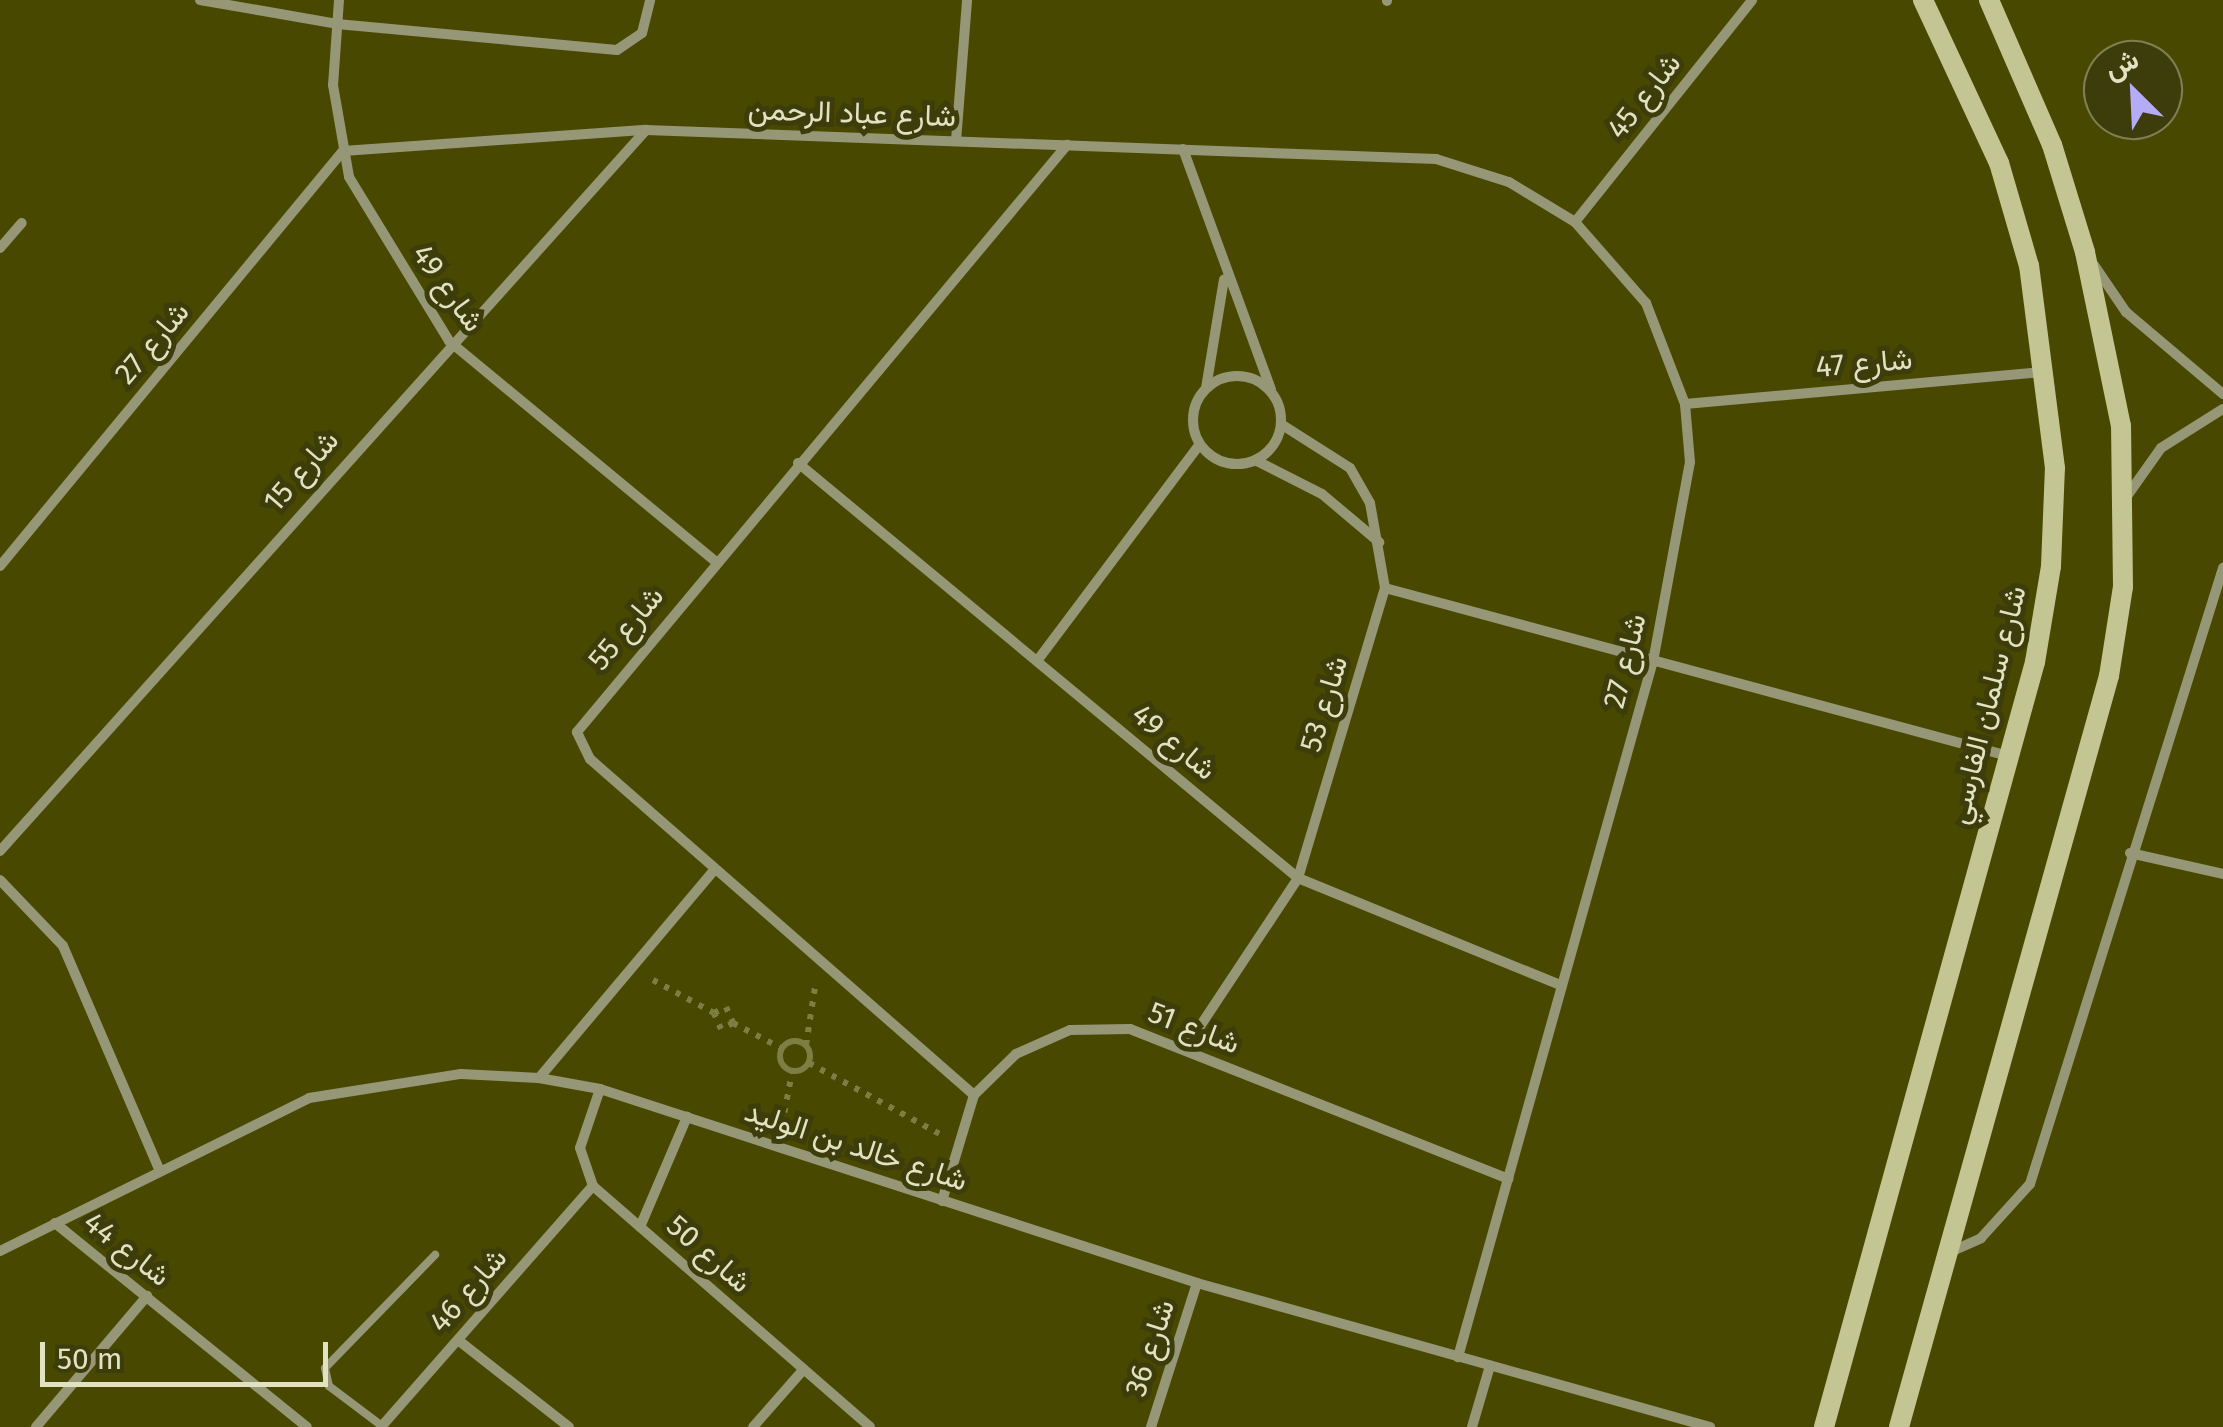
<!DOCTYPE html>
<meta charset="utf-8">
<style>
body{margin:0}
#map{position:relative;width:2223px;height:1427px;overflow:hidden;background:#494800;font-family:"Fira Sans",Vazirmatn,sans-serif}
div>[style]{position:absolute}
.path>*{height:6px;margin-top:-3px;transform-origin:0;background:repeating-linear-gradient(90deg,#7e7d43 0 5px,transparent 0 13px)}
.path>.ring{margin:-3px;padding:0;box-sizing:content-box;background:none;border:6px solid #7e7d43;border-radius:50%}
.lane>*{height:8px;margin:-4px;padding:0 4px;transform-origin:4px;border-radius:4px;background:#969777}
.street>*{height:10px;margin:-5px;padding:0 5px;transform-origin:5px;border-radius:5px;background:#969777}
.street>.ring{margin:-5px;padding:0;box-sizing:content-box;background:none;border:10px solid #969777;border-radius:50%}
.secondary>*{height:20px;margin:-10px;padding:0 10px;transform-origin:10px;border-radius:10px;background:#c3c592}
span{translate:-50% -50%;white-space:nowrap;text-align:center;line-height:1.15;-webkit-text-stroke:10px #3d3d0b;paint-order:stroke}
.street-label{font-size:30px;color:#e1e2c2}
.north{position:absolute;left:2083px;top:40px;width:100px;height:100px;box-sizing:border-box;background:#3d3d0b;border:2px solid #7f7f54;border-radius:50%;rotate:336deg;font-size:28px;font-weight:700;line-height:40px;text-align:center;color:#e1e2c2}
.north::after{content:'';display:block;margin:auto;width:35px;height:45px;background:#b5acf8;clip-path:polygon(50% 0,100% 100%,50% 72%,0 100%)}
.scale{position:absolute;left:40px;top:1342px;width:288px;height:45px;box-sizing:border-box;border:5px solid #e1e2c2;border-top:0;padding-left:12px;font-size:30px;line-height:35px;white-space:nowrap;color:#e1e2c2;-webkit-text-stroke:8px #3d3d0b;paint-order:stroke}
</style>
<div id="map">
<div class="path">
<div style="left:653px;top:980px;width:69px;rotate:28.4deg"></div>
<div style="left:733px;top:1023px;width:13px;rotate:153deg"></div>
<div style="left:721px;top:1029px;width:17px;rotate:-114deg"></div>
<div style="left:714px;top:1013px;width:13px;rotate:-27deg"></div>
<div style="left:726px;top:1007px;width:17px;rotate:66deg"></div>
<div style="left:733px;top:1023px;width:54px;rotate:27.5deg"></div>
<div class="ring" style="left:780px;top:1041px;width:24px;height:24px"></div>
<div style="left:806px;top:1045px;width:59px;rotate:-81.2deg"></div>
<div style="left:809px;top:1063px;width:149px;rotate:28.5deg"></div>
<div style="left:782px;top:1125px;width:54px;rotate:-79.3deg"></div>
</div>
<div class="lane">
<div style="left:382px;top:1426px;width:66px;rotate:-143deg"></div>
<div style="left:329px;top:1386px;width:18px;rotate:-103deg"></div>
<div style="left:325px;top:1368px;width:158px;rotate:-45.8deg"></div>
</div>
<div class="street">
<div style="left:200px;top:0;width:139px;rotate:9.9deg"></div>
<div style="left:337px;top:24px;width:281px;rotate:5.3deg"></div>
<div style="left:617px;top:50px;width:30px;rotate:-34deg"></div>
<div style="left:642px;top:33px;width:34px;rotate:-76deg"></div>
<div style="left:339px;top:0;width:85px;rotate:94deg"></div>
<div style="left:333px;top:85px;width:93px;rotate:80.1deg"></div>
<div style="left:349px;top:177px;width:192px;rotate:58.6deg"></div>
<div style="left:449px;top:341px;width:345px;rotate:39.6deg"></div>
<div style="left:1387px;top:1px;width:1px;rotate:-90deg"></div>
<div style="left:956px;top:141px;width:141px;rotate:-85.5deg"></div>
<div style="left:1183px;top:149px;width:256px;rotate:69.9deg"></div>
<div style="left:1575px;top:222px;width:284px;rotate:-51.4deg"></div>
<div style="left:0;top:248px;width:33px;rotate:-49deg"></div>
<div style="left:2094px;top:265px;width:57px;rotate:55.8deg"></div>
<div style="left:2126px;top:312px;width:127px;rotate:40.2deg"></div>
<div class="ring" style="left:1193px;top:376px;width:78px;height:78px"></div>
<div style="left:1206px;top:388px;width:110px;rotate:-80.6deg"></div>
<div style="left:1685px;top:404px;width:358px;rotate:-5.1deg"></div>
<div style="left:1255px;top:460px;width:75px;rotate:26.9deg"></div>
<div style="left:1322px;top:494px;width:75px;rotate:40.1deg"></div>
<div style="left:798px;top:463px;width:650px;rotate:39.69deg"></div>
<div style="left:1298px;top:878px;width:285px;rotate:22.2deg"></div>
<div style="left:2127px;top:496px;width:59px;rotate:-54.7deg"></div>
<div style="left:2161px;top:448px;width:73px;rotate:-32.2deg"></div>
<div style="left:0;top:566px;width:538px;rotate:-50.43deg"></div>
<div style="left:343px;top:151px;width:304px;rotate:-4deg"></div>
<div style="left:646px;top:130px;width:791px;rotate:2.1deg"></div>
<div style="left:1436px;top:159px;width:77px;rotate:17.5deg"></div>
<div style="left:1509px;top:182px;width:77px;rotate:31.2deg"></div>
<div style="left:1575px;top:222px;width:108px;rotate:48.8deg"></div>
<div style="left:1646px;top:303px;width:108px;rotate:68.9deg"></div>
<div style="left:1685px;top:404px;width:58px;rotate:85.1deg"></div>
<div style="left:1690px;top:462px;width:202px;rotate:100.5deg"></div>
<div style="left:1653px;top:661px;width:723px;rotate:105.65deg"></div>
<div style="left:1385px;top:588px;width:645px;rotate:15.09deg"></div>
<div style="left:1037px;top:661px;width:271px;rotate:-53.1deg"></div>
<div style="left:0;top:851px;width:968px;rotate:-48.14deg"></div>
<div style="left:2130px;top:853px;width:95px;rotate:12.7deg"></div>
<div style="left:0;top:880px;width:91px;rotate:46.3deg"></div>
<div style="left:63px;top:946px;width:243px;rotate:66.7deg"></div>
<div style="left:1185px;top:1049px;width:205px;rotate:-56.5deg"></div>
<div style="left:1298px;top:878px;width:303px;rotate:-73.3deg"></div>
<div style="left:1385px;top:588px;width:86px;rotate:-100deg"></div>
<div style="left:1370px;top:503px;width:40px;rotate:-119.7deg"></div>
<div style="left:1350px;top:468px;width:82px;rotate:-147.5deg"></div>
<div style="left:539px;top:1078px;width:272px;rotate:-49.9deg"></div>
<div style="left:600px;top:1089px;width:62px;rotate:108.7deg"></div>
<div style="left:580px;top:1148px;width:40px;rotate:71.1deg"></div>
<div style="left:593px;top:1186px;width:367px;rotate:41deg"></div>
<div style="left:974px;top:1095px;width:510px;rotate:-138.81deg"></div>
<div style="left:590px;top:759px;width:30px;rotate:-116deg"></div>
<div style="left:577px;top:732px;width:765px;rotate:-50.15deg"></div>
<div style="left:942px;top:1201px;width:111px;rotate:-73.2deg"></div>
<div style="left:974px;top:1095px;width:59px;rotate:-44.3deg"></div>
<div style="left:1016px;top:1054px;width:59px;rotate:-24deg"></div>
<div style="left:1070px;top:1030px;width:60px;rotate:-1deg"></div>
<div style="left:1130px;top:1029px;width:407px;rotate:21.6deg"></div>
<div style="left:55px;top:1223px;width:324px;rotate:39deg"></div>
<div style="left:640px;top:1227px;width:120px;rotate:-66.9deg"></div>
<div style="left:0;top:1251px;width:345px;rotate:-26.3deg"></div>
<div style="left:309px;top:1098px;width:154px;rotate:-9deg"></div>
<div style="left:461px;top:1074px;width:78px;rotate:2.9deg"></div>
<div style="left:539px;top:1078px;width:62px;rotate:10.2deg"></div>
<div style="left:600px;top:1089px;width:628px;rotate:18deg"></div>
<div style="left:1197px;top:1283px;width:533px;rotate:15.68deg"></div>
<div style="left:1948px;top:1253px;width:36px;rotate:-24deg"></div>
<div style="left:1981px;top:1238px;width:73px;rotate:-47.8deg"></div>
<div style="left:2030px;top:1184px;width:646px;rotate:-72.6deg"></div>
<div style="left:458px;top:1340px;width:141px;rotate:38.1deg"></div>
<div style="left:36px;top:1427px;width:172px;rotate:-49.7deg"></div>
<div style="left:381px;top:1427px;width:321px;rotate:-48.7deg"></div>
<div style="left:753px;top:1427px;width:77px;rotate:-48.7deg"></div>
<div style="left:1151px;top:1427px;width:151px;rotate:-72.3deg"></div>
<div style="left:1472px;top:1427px;width:64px;rotate:-73.6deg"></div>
</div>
<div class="secondary">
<div style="left:1824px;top:1427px;width:794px;rotate:-74.58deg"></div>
<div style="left:2035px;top:662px;width:97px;rotate:-80.5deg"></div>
<div style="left:2051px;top:566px;width:98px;rotate:-87.7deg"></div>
<div style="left:2055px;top:468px;width:204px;rotate:-97.3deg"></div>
<div style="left:2029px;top:266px;width:107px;rotate:-106.2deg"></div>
<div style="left:1999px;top:163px;width:180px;rotate:-115deg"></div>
<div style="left:1899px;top:1427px;width:780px;rotate:-74.38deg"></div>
<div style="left:2109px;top:676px;width:90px;rotate:-81.1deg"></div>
<div style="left:2123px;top:587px;width:161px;rotate:-90.7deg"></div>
<div style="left:2121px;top:426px;width:178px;rotate:-101.7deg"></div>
<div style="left:2085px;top:252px;width:112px;rotate:-107.1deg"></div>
<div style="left:2052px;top:145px;width:158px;rotate:-113.5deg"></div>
</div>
<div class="street-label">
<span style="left:1644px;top:96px;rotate:-52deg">شارع 45</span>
<span style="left:852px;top:113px;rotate:2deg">شارع عباد الرحمن</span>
<span style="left:448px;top:288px;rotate:54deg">شارع 49</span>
<span style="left:152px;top:343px;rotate:-50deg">شارع 27</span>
<span style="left:1864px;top:363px;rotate:-5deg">شارع 47</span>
<span style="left:301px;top:471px;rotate:-49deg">شارع 15</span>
<span style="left:626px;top:628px;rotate:-50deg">شارع 55</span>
<span style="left:1625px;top:661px;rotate:-76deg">شارع 27</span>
<span style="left:1324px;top:704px;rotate:-73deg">شارع 53</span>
<span style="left:1987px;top:705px;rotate:-76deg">شارع سلمان الفارسي</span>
<span style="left:1174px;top:742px;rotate:40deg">شارع 49</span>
<span style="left:1194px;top:1028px;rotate:21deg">شارع 51</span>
<span style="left:856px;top:1146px;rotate:18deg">شارع خالد بن الوليد</span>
<span style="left:127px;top:1249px;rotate:38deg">شارع 44</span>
<span style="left:709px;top:1254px;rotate:41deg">شارع 50</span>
<span style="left:468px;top:1290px;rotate:-49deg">شارع 46</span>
<span style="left:1150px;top:1348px;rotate:-72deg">شارع 36</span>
</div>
<div class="north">ش</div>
<div class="scale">50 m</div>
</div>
